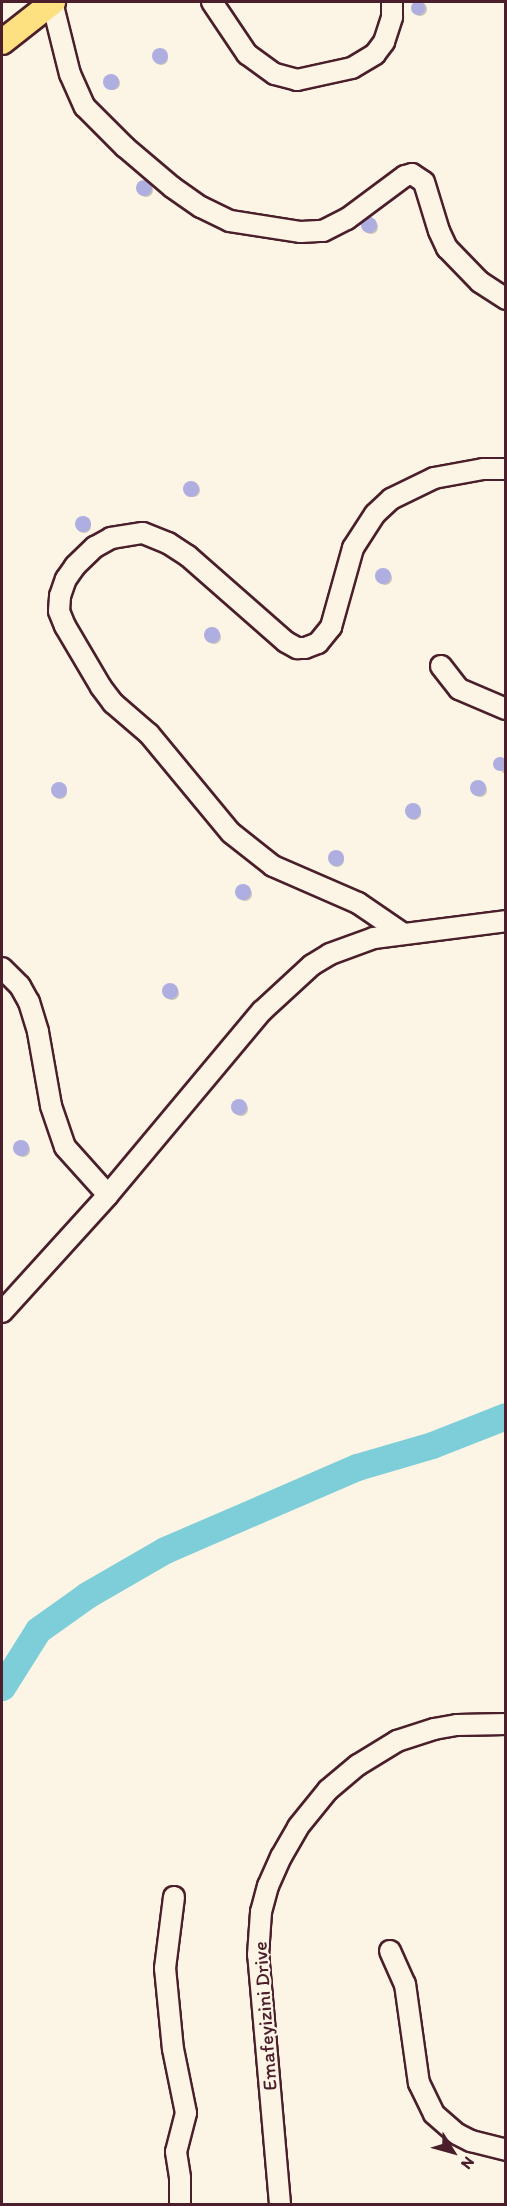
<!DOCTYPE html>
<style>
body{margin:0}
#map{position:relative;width:507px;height:2206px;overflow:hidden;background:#fcf5e5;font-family:Itim,sans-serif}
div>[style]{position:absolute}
.shadow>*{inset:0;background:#0003}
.round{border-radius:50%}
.river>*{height:27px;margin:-13.5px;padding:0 13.5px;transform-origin:13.5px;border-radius:13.5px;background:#7dced8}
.building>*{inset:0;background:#aeaee0}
.roads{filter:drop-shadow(2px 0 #4a1f2b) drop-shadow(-2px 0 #4a1f2b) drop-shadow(0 2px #4a1f2b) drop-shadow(0 -2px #4a1f2b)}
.minor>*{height:20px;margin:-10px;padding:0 10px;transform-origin:10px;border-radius:10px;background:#fcf5e5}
.major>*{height:24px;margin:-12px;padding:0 12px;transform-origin:12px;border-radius:12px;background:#fde080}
span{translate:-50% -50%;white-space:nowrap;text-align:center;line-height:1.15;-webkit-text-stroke:4.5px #fcf5e5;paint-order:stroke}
.street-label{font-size:20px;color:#4a1f2b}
.frame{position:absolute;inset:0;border:3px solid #4a1f2b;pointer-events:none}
.north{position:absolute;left:423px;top:2122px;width:60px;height:60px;-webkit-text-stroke:4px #fcf5e5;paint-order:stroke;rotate:127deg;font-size:16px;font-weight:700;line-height:24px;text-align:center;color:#4a1f2b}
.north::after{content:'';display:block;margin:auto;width:21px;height:27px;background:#4a1f2b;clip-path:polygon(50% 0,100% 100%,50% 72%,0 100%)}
</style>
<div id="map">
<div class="shadow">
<div class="round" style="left:413px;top:2px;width:14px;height:14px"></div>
<div class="round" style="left:154px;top:51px;width:14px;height:14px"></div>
<div class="round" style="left:106px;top:76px;width:14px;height:14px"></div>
<div class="round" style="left:139px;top:183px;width:14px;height:14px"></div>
<div class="round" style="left:364px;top:220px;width:14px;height:14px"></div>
<div class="round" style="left:186px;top:483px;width:14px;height:14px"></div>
<div class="round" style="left:77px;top:519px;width:14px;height:14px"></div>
<div class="round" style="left:378px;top:571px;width:14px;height:14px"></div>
<div class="round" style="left:207px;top:630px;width:14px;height:14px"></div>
<div style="clip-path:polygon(503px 758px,506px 773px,503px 773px,496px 763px)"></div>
<div class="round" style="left:473px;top:783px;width:14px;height:14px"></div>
<div class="round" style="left:53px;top:785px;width:14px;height:14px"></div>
<div class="round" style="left:407px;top:806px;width:14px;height:14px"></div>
<div class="round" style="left:330px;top:853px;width:14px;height:14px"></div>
<div class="round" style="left:238px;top:887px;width:14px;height:14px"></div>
<div class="round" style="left:165px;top:986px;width:14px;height:14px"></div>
<div class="round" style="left:234px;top:1102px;width:14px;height:14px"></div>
<div class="round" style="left:16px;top:1143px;width:14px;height:14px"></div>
</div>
<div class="river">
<div style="left:2px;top:1687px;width:67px;rotate:-57.7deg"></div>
<div style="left:38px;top:1630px;width:60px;rotate:-35.5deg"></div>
<div style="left:87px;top:1595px;width:90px;rotate:-30deg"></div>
<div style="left:165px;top:1550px;width:209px;rotate:-23.4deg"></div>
<div style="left:357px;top:1467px;width:78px;rotate:-16.3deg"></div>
<div style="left:432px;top:1445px;width:79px;rotate:-21.4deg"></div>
</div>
<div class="building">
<div class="round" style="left:411px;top:1px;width:14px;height:14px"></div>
<div class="round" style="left:152px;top:48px;width:16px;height:16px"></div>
<div class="round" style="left:103px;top:74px;width:16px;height:16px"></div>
<div class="round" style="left:136px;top:180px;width:16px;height:16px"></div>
<div class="round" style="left:361px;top:217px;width:16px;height:16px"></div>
<div class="round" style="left:183px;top:481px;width:16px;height:16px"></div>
<div class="round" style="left:75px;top:516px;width:16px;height:16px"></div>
<div class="round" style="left:375px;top:568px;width:16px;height:16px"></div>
<div class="round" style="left:204px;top:627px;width:16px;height:16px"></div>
<div class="round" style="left:493px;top:757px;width:14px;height:14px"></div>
<div class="round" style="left:470px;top:780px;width:16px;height:16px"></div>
<div class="round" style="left:51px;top:782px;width:16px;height:16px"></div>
<div class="round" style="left:405px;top:803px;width:16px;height:16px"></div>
<div class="round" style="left:328px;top:850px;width:16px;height:16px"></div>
<div class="round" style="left:235px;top:884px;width:16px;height:16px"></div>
<div class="round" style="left:162px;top:983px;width:16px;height:16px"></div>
<div class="round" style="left:231px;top:1099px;width:16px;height:16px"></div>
<div class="round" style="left:13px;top:1140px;width:16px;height:16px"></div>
</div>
<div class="roads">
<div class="minor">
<div style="left:52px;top:2px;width:74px;rotate:76deg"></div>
<div style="left:70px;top:74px;width:36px;rotate:66deg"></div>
<div style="left:85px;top:107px;width:57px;rotate:45deg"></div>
<div style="left:125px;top:147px;width:62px;rotate:40.4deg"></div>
<div style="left:172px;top:187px;width:35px;rotate:35deg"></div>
<div style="left:201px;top:207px;width:32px;rotate:26deg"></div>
<div style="left:230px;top:221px;width:72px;rotate:8.8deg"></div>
<div style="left:301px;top:232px;width:22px;rotate:-3deg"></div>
<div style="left:323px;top:231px;width:27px;rotate:-27deg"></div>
<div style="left:347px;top:219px;width:72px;rotate:-36.6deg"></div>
<div style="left:405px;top:176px;width:7px;rotate:-16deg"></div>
<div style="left:412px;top:174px;width:14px;rotate:34deg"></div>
<div style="left:424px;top:182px;width:51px;rotate:73deg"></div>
<div style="left:439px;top:231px;width:19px;rotate:65deg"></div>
<div style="left:447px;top:248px;width:47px;rotate:45.9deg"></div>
<div style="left:480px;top:282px;width:31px;rotate:33deg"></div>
<div style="left:212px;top:2px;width:63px;rotate:56.1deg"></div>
<div style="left:247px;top:54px;width:34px;rotate:36deg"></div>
<div style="left:275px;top:74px;width:23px;rotate:15deg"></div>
<div style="left:297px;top:80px;width:56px;rotate:-12.3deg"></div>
<div style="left:352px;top:68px;width:27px;rotate:-31deg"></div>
<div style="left:375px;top:54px;width:15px;rotate:-53deg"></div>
<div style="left:384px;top:42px;width:26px;rotate:-72deg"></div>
<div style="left:392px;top:17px;width:15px;rotate:-90deg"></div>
<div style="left:441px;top:666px;width:29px;rotate:52deg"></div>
<div style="left:459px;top:689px;width:51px;rotate:23.1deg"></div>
<div style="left:402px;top:933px;width:53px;rotate:-145.7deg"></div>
<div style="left:358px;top:903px;width:93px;rotate:-156.5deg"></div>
<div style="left:273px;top:866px;width:53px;rotate:-141.8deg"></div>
<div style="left:231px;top:833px;width:129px;rotate:-129.6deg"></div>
<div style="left:149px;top:734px;width:48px;rotate:-139.3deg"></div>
<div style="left:113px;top:703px;width:20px;rotate:-127deg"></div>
<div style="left:101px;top:687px;width:71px;rotate:-120.5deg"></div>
<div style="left:65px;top:626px;width:16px;rotate:-112deg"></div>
<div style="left:59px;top:611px;width:15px;rotate:-86deg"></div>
<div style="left:60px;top:596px;width:18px;rotate:-71deg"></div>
<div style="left:66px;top:579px;width:16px;rotate:-55deg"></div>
<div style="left:75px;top:566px;width:28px;rotate:-44deg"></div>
<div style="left:95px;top:547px;width:18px;rotate:-29deg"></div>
<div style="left:111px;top:538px;width:32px;rotate:-9deg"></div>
<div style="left:143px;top:533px;width:27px;rotate:22deg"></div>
<div style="left:168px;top:543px;width:24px;rotate:33deg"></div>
<div style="left:188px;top:556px;width:130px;rotate:41.3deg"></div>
<div style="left:286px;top:642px;width:13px;rotate:29deg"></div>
<div style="left:297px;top:648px;width:8px"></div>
<div style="left:305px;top:648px;width:14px;rotate:-21deg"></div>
<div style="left:318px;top:643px;width:21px;rotate:-51deg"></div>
<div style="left:331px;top:627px;width:82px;rotate:-74.4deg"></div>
<div style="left:353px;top:548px;width:40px;rotate:-57.1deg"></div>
<div style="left:375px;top:514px;width:22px;rotate:-43deg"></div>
<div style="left:391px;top:499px;width:48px;rotate:-26deg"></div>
<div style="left:434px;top:478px;width:50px;rotate:-10.4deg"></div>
<div style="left:483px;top:469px;width:23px"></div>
<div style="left:2px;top:968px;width:25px;rotate:45deg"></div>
<div style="left:20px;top:986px;width:18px;rotate:61deg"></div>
<div style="left:29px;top:1002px;width:31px;rotate:73deg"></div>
<div style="left:38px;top:1032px;width:75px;rotate:80deg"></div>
<div style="left:51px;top:1106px;width:43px;rotate:71.1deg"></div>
<div style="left:65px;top:1147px;width:64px;rotate:48.1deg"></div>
<div style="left:2px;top:1312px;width:158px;rotate:-47.8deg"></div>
<div style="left:108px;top:1195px;width:240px;rotate:-50.1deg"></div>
<div style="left:262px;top:1011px;width:68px;rotate:-42.6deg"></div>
<div style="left:312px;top:965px;width:21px;rotate:-31deg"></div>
<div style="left:330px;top:954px;width:47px;rotate:-20deg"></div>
<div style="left:374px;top:938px;width:133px;rotate:-7.3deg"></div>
<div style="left:174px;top:1897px;width:72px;rotate:97.2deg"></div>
<div style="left:165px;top:1968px;width:81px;rotate:84.4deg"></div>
<div style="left:173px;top:2049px;width:65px;rotate:78.5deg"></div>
<div style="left:186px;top:2113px;width:40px;rotate:104.4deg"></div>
<div style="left:176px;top:2152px;width:26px;rotate:81deg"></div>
<div style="left:180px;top:2178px;width:26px;rotate:90deg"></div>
<div style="left:390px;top:1951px;width:36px;rotate:66deg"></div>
<div style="left:405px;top:1984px;width:100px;rotate:82deg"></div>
<div style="left:419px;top:2083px;width:34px;rotate:64deg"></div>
<div style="left:434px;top:2114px;width:30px;rotate:41deg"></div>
<div style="left:457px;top:2134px;width:16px;rotate:27deg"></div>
<div style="left:471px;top:2141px;width:36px;rotate:14deg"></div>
<div style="left:280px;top:2204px;width:250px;rotate:-95deg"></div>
<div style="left:258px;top:1955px;width:43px;rotate:-86deg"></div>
<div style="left:261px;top:1912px;width:27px;rotate:-75deg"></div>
<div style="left:268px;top:1886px;width:32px;rotate:-66deg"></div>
<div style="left:281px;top:1857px;width:34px;rotate:-60deg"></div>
<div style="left:298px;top:1827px;width:48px;rotate:-51deg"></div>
<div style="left:328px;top:1790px;width:39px;rotate:-40deg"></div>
<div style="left:358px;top:1765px;width:46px;rotate:-31.6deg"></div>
<div style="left:397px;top:1741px;width:39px;rotate:-18deg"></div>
<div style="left:434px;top:1729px;width:23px;rotate:-10deg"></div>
<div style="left:457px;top:1725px;width:49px;rotate:-1.2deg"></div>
</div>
<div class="major">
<div style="left:2px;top:42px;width:65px;rotate:-38.1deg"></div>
</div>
</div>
<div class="street-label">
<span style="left:265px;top:2016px;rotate:-94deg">Emafeyizini Drive</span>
</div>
<div class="frame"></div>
<div class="north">N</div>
</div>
